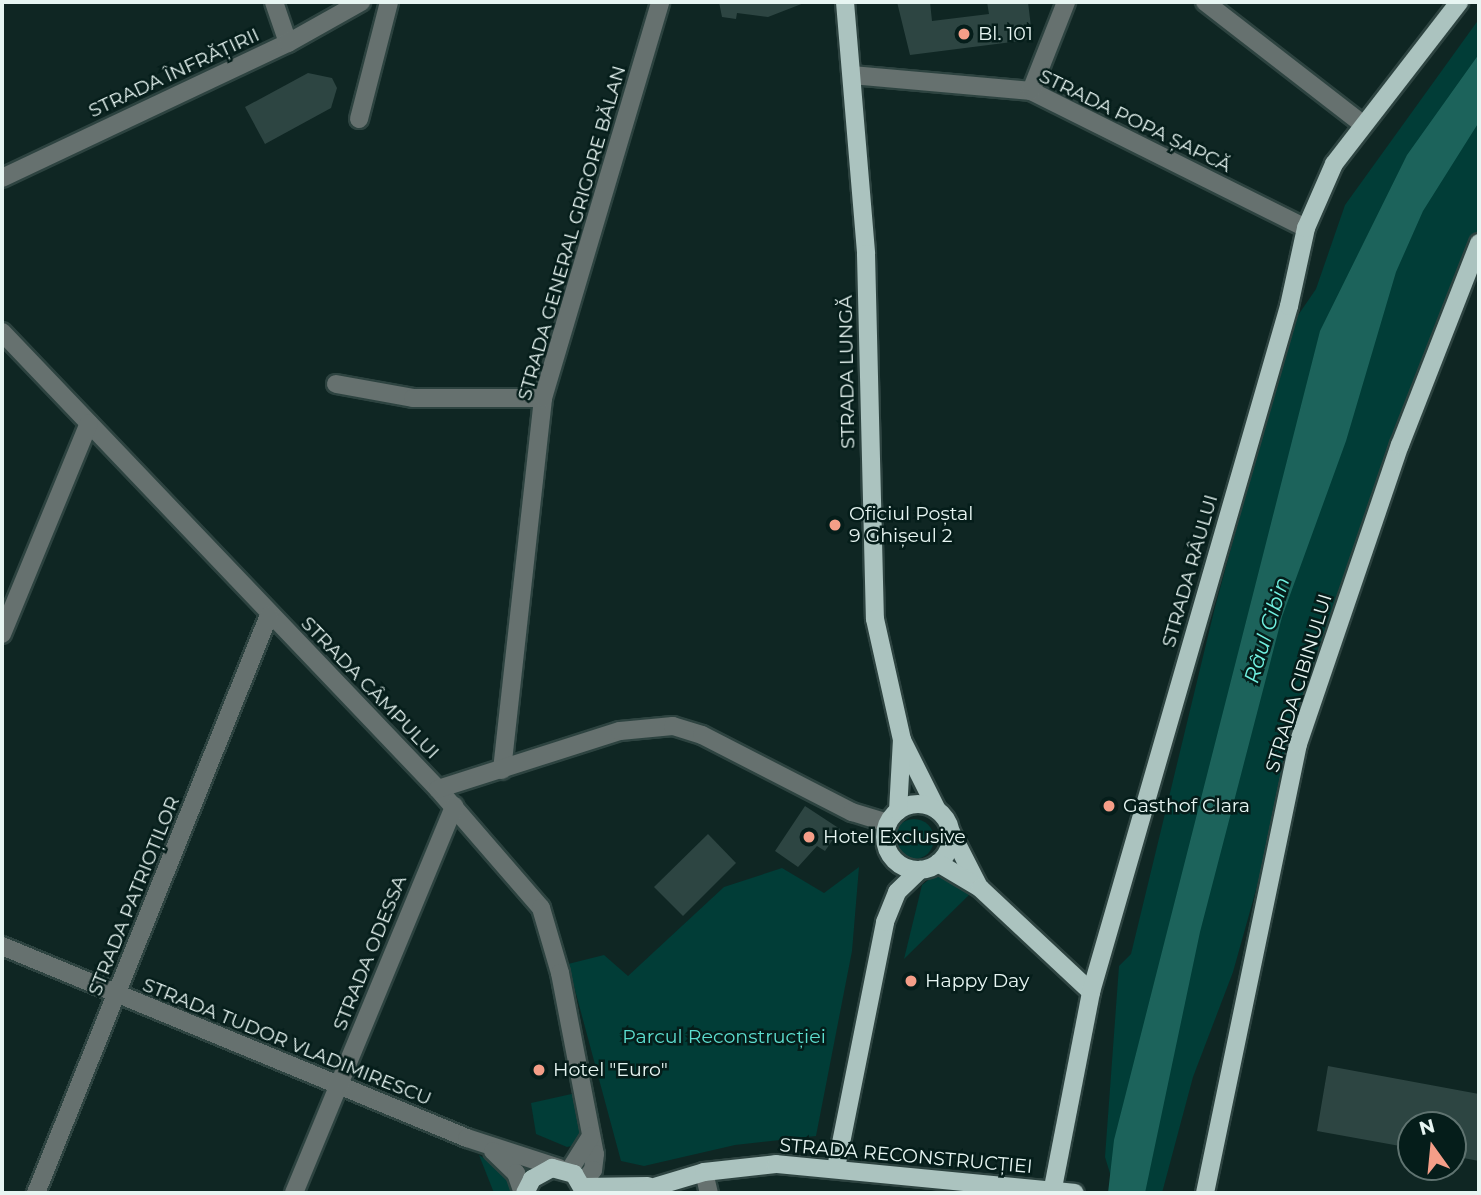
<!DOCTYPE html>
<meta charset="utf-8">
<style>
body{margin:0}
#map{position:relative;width:1481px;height:1195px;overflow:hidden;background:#0f2623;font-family:Montserrat,sans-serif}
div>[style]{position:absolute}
.green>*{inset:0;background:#013d37}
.round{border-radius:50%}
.water>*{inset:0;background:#1c635b}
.building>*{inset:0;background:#2d4542}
.roads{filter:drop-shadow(2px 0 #2d4340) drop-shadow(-2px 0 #2d4340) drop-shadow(0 2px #2d4340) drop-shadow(0 -2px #2d4340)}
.minor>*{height:18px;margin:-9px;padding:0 9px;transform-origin:9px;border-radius:9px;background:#66716f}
.major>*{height:18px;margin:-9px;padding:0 9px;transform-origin:9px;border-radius:9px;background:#abc3bf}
.major>.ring{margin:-9px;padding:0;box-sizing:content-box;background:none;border:18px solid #abc3bf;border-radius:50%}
.dots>*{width:19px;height:19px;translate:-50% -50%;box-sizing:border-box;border:4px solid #051d1a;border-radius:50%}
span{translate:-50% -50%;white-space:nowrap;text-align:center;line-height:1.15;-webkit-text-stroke:5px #051d1a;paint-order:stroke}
.poi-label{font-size:19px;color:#e7f5f2}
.left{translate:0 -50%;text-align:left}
.street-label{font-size:19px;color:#e7f5f2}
.park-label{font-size:19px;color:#5ddfd0}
.water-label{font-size:21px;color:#72f2e2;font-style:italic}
.frame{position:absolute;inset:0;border:4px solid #e7f5f2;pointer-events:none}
.north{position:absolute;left:1397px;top:1111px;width:70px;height:70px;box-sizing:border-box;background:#051d1a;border:2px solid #5f7370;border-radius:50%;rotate:345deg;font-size:19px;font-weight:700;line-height:28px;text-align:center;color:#e7f5f2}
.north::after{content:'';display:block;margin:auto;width:24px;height:32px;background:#f49e88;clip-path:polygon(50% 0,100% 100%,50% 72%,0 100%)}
</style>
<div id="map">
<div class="green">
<div style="clip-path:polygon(1479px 19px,1479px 244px,1297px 743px,1233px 972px,1193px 1077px,1162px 1193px,1116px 1193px,1105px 1157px,1119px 966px,1131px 954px,1215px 607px,1292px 324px,1316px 289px,1345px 205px)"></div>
<div class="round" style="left:894px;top:819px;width:40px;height:40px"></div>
<div style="clip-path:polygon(859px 867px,852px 951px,816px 1136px,735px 1145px,644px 1166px,621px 1161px,568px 964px,604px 955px,628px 976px,724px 887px,782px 868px,824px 893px)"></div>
<div style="clip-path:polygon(936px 874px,953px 876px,970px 894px,904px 959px,922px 885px)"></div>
<div style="clip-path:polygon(576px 1093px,584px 1130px,576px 1145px,567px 1147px,536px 1134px,531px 1103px)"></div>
<div style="clip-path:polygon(479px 1155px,508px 1173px,514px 1193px,494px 1193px)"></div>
</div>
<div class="water">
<div style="clip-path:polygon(1479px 54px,1479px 122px,1423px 211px,1396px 272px,1346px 441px,1282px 617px,1200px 932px,1145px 1193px,1108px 1193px,1114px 1140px,1320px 331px,1407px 155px)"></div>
</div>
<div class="building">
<div style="clip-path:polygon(719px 2px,803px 2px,804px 3px,768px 17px,737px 13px,736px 19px,722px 17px)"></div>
<div style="clip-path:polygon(897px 2px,930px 2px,932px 21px,989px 14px,987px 2px,1028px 2px,1031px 27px,1026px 28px,1027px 40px,910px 55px)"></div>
<div style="clip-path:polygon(308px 73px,332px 78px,337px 88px,331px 108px,265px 144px,245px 107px)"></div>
<div style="clip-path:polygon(805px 806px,840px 829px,825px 851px,817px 846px,798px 867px,775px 851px)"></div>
<div style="clip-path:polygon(708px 834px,736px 863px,683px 916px,654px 887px)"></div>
<div style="clip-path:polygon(1328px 1066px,1479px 1094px,1479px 1161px,1453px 1156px,1453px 1125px,1411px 1125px,1411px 1148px,1317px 1131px)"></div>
</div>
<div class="roads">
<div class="minor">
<div style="left:274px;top:2px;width:43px;rotate:71.1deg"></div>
<div style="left:1205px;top:2px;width:199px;rotate:37.8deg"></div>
<div style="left:852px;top:75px;width:180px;rotate:5.1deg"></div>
<div style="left:1031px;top:91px;width:307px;rotate:26.5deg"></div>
<div style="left:1031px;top:91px;width:96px;rotate:-68.5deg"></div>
<div style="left:359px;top:119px;width:121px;rotate:-75.6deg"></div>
<div style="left:2px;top:178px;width:316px;rotate:-25.3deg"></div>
<div style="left:288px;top:43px;width:84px;rotate:-29.3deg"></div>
<div style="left:2px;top:332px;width:632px;rotate:46.35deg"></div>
<div style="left:438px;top:789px;width:157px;rotate:49.1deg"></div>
<div style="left:541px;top:908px;width:68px;rotate:73.7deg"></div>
<div style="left:560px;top:973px;width:184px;rotate:79.1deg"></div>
<div style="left:595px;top:1154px;width:16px;rotate:97deg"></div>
<div style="left:593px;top:1170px;width:17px;rotate:130deg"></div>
<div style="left:336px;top:384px;width:78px;rotate:10.3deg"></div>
<div style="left:413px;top:398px;width:130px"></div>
<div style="left:2px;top:634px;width:228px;rotate:-67.6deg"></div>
<div style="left:502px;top:770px;width:374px;rotate:-83.7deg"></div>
<div style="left:543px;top:398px;width:413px;rotate:-73.5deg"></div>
<div style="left:438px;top:789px;width:191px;rotate:-17.7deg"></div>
<div style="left:620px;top:731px;width:53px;rotate:-5.4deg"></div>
<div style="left:673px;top:726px;width:30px;rotate:17deg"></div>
<div style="left:702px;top:735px;width:169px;rotate:27.2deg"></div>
<div style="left:852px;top:812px;width:38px;rotate:17deg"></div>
<div style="left:2px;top:946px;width:503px;rotate:22.44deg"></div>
<div style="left:467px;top:1138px;width:97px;rotate:18.1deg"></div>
<div style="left:493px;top:1151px;width:32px;rotate:44deg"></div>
<div style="left:516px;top:1173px;width:21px;rotate:71deg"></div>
<div style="left:569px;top:1171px;width:41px;rotate:-57.8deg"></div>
<div style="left:704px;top:1172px;width:22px;rotate:77deg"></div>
<div style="left:36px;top:1193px;width:623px;rotate:-68.04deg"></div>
<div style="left:294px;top:1193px;width:419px;rotate:-67.5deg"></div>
</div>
<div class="major">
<div style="left:845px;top:2px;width:253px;rotate:85.2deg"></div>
<div style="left:866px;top:254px;width:365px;rotate:88.6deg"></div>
<div style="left:875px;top:619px;width:124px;rotate:77.4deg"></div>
<div style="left:902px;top:740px;width:78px;rotate:63.4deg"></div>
<div class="ring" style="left:885px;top:804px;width:48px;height:48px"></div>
<div style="left:898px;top:811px;width:71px;rotate:-86.8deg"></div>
<div style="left:951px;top:832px;width:59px;rotate:63deg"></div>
<div style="left:938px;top:863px;width:49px;rotate:30.8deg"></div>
<div style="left:980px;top:888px;width:152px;rotate:43.1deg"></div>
<div style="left:836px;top:1168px;width:251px;rotate:-78.7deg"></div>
<div style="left:885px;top:922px;width:32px;rotate:-68deg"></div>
<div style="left:897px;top:892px;width:32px;rotate:-44deg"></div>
<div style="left:584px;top:1187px;width:64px;rotate:-0.9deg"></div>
<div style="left:525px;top:1193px;width:16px;rotate:-63deg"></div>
<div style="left:532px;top:1179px;width:23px;rotate:-29deg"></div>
<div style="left:552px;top:1168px;width:23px;rotate:15deg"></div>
<div style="left:574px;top:1174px;width:22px;rotate:60deg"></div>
<div style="left:634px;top:1193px;width:73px;rotate:-16.7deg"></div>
<div style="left:704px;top:1172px;width:72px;rotate:-6.3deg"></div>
<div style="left:776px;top:1164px;width:300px;rotate:5.5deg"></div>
<div style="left:1052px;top:1193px;width:205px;rotate:-79deg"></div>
<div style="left:1091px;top:992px;width:714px;rotate:-73.9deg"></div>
<div style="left:1289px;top:306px;width:80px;rotate:-77.7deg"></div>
<div style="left:1306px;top:228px;width:70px;rotate:-66.4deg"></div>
<div style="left:1334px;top:164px;width:205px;rotate:-52.3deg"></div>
<div style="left:1205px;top:1193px;width:459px;rotate:-78.3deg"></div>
<div style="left:1298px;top:744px;width:316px;rotate:-71.2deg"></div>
<div style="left:1400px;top:445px;width:217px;rotate:-68.6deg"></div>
</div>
</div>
<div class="dots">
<div style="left:964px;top:34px;background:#f49e88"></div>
<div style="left:835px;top:525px;background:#f49e88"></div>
<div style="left:1109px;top:806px;background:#f49e88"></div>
<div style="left:809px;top:837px;background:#f49e88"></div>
<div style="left:911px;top:981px;background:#f49e88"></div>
<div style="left:539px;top:1070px;background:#f49e88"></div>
</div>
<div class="poi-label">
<span class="left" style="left:978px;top:34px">Bl. 101</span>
<span class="left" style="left:849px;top:525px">Oficiul Poștal<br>9 Ghișeul 2</span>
<span class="left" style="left:1123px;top:806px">Gasthof Clara</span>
<span class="left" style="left:823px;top:837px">Hotel Exclusive</span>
<span class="left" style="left:925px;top:981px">Happy Day</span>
<span class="left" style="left:553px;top:1070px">Hotel "Euro"</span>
</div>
<div class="street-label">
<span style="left:174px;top:73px;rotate:-25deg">STRADA ÎNFRĂȚIRII</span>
<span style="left:1135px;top:121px;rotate:26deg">STRADA POPA ȘAPCĂ</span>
<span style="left:572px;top:233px;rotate:-74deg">STRADA GENERAL GRIGORE BĂLAN</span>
<span style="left:847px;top:372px;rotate:-91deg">STRADA LUNGĂ</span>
<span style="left:1190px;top:571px;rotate:-74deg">STRADA RÂULUI</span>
<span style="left:1299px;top:683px;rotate:-73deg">STRADA CIBINULUI</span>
<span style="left:370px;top:688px;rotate:46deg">STRADA CÂMPULUI</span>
<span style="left:134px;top:896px;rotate:-68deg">STRADA PATRIOȚILOR</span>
<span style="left:370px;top:953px;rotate:-68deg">STRADA ODESSA</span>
<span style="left:287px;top:1042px;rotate:22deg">STRADA TUDOR VLADIMIRESCU</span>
<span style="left:906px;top:1156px;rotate:5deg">STRADA RECONSTRUCȚIEI</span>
</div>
<div class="park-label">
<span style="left:724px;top:1037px">Parcul Reconstrucției</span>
</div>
<div class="water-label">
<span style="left:1267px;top:630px;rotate:-73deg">Râul Cibin</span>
</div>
<div class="frame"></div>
<div class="north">N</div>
</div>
